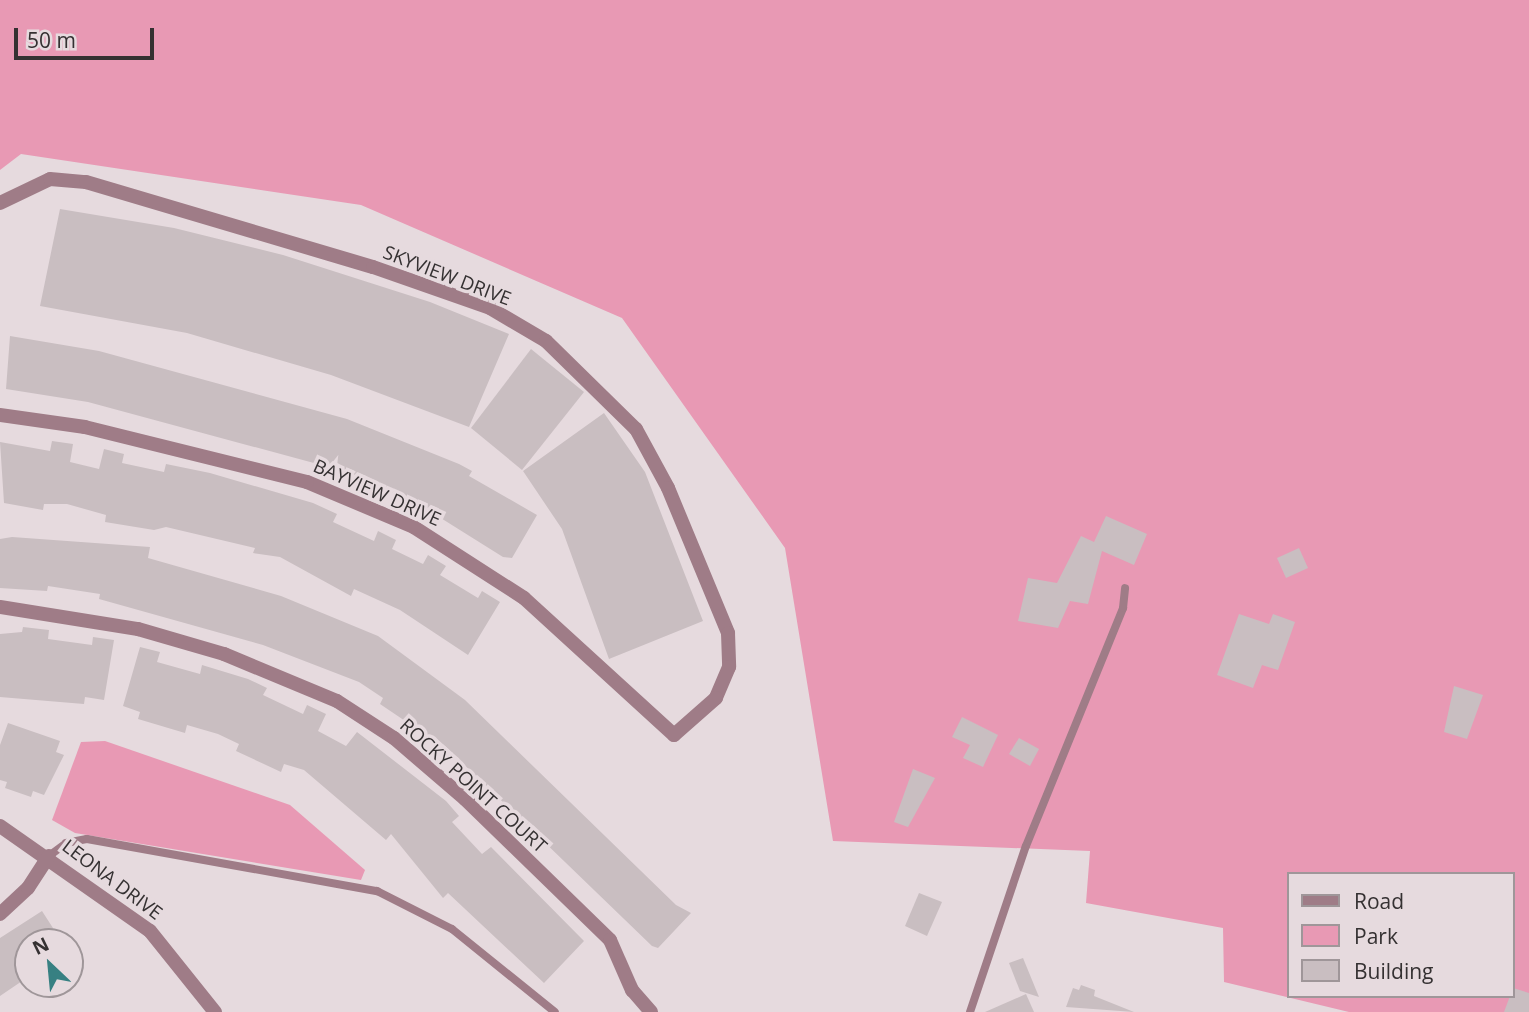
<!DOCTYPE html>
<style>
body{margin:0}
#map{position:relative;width:1529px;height:1012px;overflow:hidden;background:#e6dade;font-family:"Open Sans",sans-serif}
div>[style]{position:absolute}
.green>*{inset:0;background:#e899b4}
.building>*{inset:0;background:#c9bec1}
.lane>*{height:8px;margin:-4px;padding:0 4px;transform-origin:4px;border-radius:4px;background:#9f7c87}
.street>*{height:14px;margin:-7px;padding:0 7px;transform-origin:7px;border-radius:7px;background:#9f7c87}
span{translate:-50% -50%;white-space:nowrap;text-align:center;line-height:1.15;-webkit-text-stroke:7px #e6dade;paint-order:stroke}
.street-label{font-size:19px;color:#353132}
.legend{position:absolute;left:1287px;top:872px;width:228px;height:126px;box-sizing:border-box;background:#e6dade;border:2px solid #9f9699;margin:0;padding:9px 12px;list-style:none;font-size:21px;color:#353132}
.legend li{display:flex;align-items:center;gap:14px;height:35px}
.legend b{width:35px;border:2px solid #9f9699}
.north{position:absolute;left:14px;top:928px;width:70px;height:70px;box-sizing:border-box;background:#e6dade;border:2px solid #9f9699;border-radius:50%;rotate:334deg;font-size:19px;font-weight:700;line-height:28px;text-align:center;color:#353132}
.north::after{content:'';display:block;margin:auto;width:24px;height:32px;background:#378082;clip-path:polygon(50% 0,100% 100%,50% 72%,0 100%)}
.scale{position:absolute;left:14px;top:28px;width:140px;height:32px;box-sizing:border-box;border:4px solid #353132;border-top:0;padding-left:9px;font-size:21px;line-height:24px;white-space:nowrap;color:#353132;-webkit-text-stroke:5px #e6dade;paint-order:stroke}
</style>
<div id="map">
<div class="green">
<div style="clip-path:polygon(evenodd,0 0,1529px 0,1529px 1012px,1349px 1012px,1224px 982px,1223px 928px,1086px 903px,1090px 851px,833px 841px,785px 548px,622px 318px,361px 205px,21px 154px,0 170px,0 0,1289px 874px,1513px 874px,1513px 996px,1289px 996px,1289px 874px)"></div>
<div style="clip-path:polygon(105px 741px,290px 805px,365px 870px,361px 880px,75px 833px,52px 820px,81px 742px)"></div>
</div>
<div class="building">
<div style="clip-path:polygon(60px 209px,174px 228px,283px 255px,430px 302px,509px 334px,469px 427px,331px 375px,187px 333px,40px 306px)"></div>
<div style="clip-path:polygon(10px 336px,99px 351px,347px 419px,459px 464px,472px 471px,469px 476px,537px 515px,512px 558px,503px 557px,420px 505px,347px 472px,88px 402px,6px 389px)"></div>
<div style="clip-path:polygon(531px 349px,584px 392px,522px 470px,471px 428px)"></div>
<div style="clip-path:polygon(604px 413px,645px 472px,703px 621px,609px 659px,562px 529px,523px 471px)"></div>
<div style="clip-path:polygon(52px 441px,73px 444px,70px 462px,99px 469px,104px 449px,124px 454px,122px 463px,164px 472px,166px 464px,210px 473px,313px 503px,337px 514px,333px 522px,374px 541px,378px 531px,396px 540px,392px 549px,423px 564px,428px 555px,446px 566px,440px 575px,478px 598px,482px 591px,500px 602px,468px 655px,400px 610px,354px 589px,351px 596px,280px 557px,253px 553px,255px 548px,166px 527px,154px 530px,105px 522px,106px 515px,67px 504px,44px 504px,43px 510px,4px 503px,0 442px,50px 451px)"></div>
<div style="clip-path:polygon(1106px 516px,1147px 534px,1134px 565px,1102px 551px,1088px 604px,1070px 601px,1058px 628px,1018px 621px,1028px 578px,1057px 583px,1081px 536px,1094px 542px)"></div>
<div style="clip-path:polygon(12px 537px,150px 547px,148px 558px,281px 596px,378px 636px,465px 700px,676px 905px,691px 913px,658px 948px,652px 946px,451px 752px,380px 704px,383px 698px,359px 682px,263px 645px,99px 599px,100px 594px,48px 586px,47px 591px,0 588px,0 539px)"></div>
<div style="clip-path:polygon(1299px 548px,1308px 568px,1286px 578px,1277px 558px)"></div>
<div style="clip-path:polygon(1239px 614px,1269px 624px,1273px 614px,1295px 622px,1278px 670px,1262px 665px,1253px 688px,1217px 675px)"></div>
<div style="clip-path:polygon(23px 627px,49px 630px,48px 639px,92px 645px,93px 637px,114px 640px,104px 700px,85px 697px,84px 704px,0 697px,0 634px,22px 632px)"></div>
<div style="clip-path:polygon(140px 647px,160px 652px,157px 662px,200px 674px,202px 665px,248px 679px,267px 688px,263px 695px,303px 714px,307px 705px,326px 714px,318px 731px,346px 746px,357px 732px,446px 801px,459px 816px,452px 822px,482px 854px,491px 847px,584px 941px,544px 983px,448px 893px,443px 898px,391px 834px,386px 840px,304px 770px,284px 764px,281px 772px,236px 751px,239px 744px,218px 734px,187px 725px,185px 733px,138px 719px,140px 712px,123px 706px)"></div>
<div style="clip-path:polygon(1454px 686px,1483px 695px,1467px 739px,1444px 732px)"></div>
<div style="clip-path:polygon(962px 717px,998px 735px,983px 767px,963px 758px,970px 745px,952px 737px)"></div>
<div style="clip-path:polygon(8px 723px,60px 741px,56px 752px,64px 755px,44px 795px,33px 791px,31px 797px,5px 788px,7px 782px,0 780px,0 745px)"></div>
<div style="clip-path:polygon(1019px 738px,1039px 749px,1030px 766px,1009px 754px)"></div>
<div style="clip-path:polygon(913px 769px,935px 778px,908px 827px,894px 822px)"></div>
<div style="clip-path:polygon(919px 893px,942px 902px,927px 936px,905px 926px)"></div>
<div style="clip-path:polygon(42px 911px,62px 942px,28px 942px,28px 977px,0 996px,0 938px)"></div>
<div style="clip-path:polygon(1023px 958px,1039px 997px,1020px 991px,1009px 963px)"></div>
<div style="clip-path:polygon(1081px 985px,1095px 990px,1094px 996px,1134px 1012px,1066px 1007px,1073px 988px,1079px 990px)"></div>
<div style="clip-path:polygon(1513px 988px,1529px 993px,1529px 1012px,1504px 1012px)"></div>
<div style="clip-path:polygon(1026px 994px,1034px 1012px,985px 1012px)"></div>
</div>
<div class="lane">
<div style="left:49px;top:856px;width:21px;rotate:-37deg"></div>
<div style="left:66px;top:843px;width:21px;rotate:-11deg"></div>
<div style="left:87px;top:839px;width:295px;rotate:10.2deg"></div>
<div style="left:377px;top:891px;width:84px;rotate:26.9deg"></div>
<div style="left:452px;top:929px;width:132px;rotate:38.9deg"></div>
<div style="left:970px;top:1012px;width:175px;rotate:-71.4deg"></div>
<div style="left:1026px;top:846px;width:257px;rotate:-67.8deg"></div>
<div style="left:1123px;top:608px;width:20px;rotate:-84deg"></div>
</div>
<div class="street">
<div style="left:0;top:203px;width:55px;rotate:-25.6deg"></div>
<div style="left:50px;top:179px;width:36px;rotate:5deg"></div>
<div style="left:86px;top:182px;width:299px;rotate:16.5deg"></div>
<div style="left:373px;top:267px;width:124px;rotate:19.3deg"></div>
<div style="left:490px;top:308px;width:65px;rotate:30.5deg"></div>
<div style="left:546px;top:341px;width:126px;rotate:44.4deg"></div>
<div style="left:636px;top:429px;width:67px;rotate:61.5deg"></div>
<div style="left:668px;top:488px;width:157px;rotate:67.5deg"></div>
<div style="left:728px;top:633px;width:34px;rotate:88deg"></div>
<div style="left:729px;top:667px;width:34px;rotate:113deg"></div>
<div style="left:716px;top:698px;width:56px;rotate:138.6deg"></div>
<div style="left:674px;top:735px;width:203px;rotate:-137.6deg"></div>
<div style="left:524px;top:598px;width:131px;rotate:-147.2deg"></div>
<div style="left:414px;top:527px;width:116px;rotate:-157.2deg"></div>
<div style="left:307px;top:482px;width:229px;rotate:-166.1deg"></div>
<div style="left:85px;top:427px;width:86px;rotate:-172deg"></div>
<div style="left:0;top:607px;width:140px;rotate:9.1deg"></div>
<div style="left:138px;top:629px;width:90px;rotate:16.2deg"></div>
<div style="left:224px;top:654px;width:122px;rotate:22.6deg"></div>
<div style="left:337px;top:701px;width:68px;rotate:33deg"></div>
<div style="left:394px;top:738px;width:94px;rotate:40.7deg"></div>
<div style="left:465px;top:799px;width:202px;rotate:44.2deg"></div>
<div style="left:610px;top:940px;width:55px;rotate:66.3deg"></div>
<div style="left:632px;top:990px;width:29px;rotate:49deg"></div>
<div style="left:0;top:826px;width:183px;rotate:35deg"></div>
<div style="left:150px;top:931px;width:104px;rotate:51.3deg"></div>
<div style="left:0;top:914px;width:38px;rotate:-43deg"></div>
<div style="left:28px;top:888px;width:38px;rotate:-57deg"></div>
</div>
<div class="street-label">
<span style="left:447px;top:276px;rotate:21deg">SKYVIEW DRIVE</span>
<span style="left:377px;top:493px;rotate:24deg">BAYVIEW DRIVE</span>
<span style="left:473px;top:786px;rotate:42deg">ROCKY POINT COURT</span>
<span style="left:112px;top:880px;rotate:37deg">LEONA DRIVE</span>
</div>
<ul class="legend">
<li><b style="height:9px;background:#9f7c87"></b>Road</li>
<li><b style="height:19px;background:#e899b4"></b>Park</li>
<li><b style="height:19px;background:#c9bec1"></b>Building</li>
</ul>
<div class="north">N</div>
<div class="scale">50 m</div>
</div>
